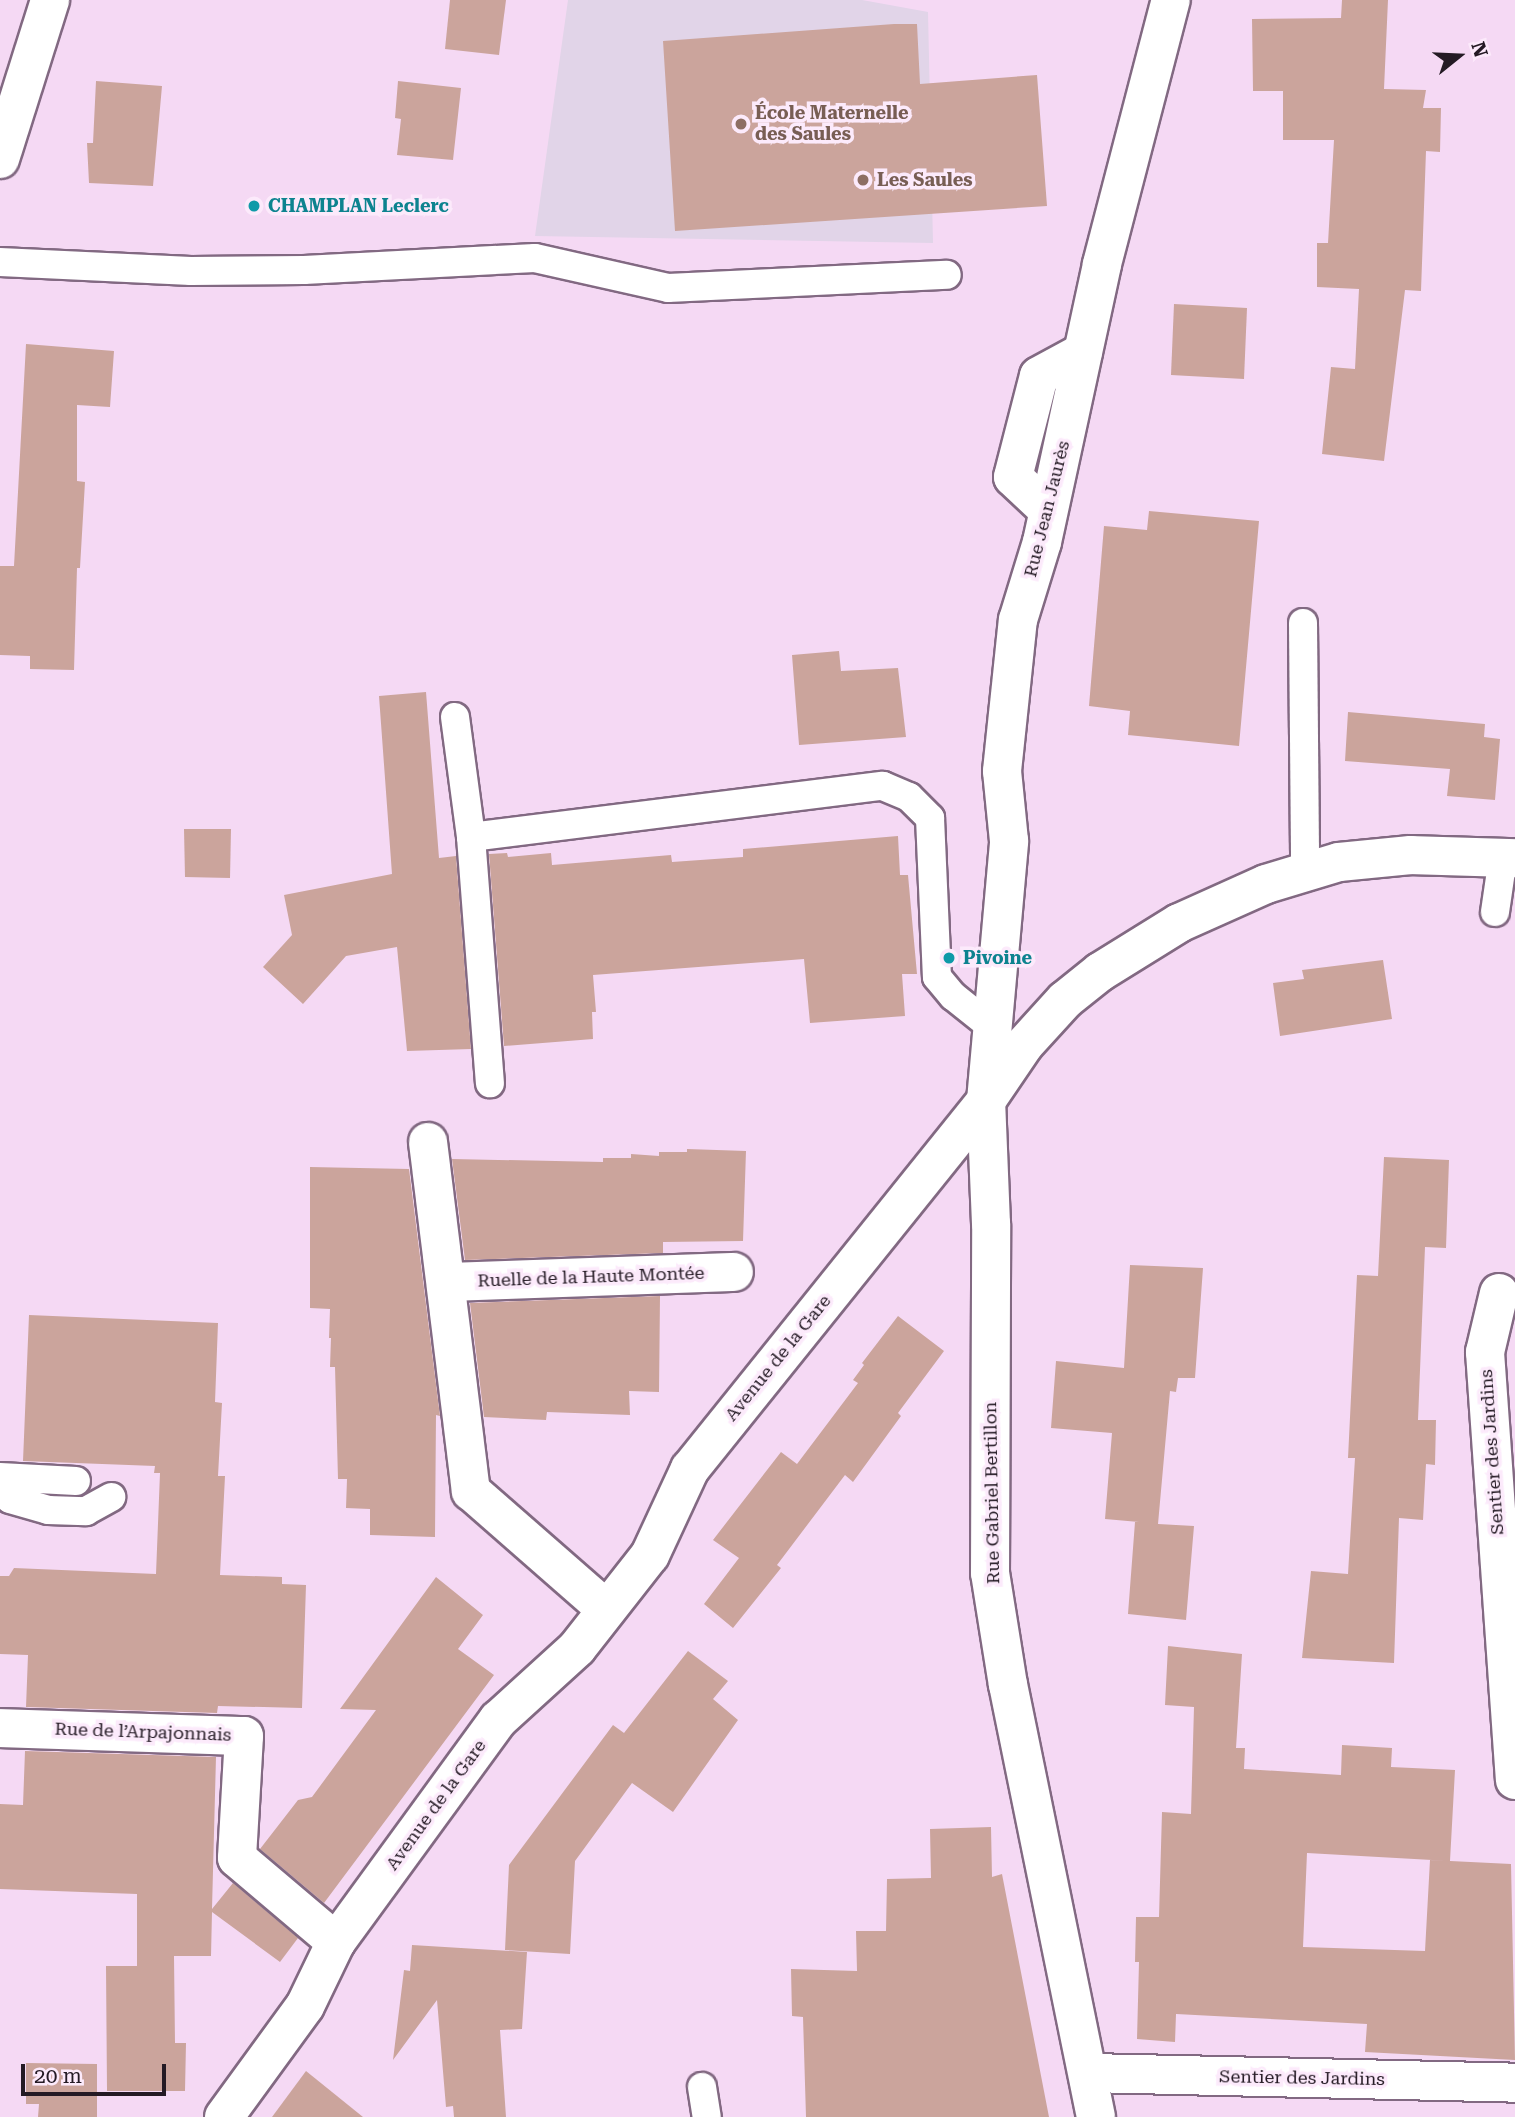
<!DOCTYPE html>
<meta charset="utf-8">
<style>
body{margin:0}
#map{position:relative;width:1515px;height:2117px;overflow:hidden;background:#f5d9f4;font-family:"Roboto Serif",serif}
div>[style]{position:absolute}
.education>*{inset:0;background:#e1d4e8}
.building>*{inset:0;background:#cba49c}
.roads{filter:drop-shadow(2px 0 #826982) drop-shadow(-2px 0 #826982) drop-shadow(0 2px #826982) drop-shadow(0 -2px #826982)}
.service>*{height:28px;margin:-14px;padding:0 14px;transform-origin:14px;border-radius:14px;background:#fff}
.minor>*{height:38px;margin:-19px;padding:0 19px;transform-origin:19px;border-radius:19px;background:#fff}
.secondary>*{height:38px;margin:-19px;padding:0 19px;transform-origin:19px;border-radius:19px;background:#fff}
.dots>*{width:19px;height:19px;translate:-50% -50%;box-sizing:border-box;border:4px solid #fceafb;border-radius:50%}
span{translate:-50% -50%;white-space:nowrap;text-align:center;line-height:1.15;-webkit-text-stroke:7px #fceafb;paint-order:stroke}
.education-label{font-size:18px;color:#785e54;font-weight:700}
.left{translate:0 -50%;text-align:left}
.culture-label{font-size:18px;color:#0d838f;font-weight:700}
.street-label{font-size:18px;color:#241a24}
.north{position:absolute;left:1424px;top:21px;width:70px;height:70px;-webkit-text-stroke:5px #fceafb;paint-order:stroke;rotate:72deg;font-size:19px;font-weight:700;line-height:28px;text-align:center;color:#241a24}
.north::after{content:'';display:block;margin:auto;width:24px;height:32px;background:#241a24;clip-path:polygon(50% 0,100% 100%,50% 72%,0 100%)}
.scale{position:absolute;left:21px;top:2064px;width:145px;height:32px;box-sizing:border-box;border:4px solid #241a24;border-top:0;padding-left:9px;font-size:21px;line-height:24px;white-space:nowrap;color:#241a24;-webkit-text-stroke:5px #fceafb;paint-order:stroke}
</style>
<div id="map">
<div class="education">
<div style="clip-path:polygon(568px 0,862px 0,928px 12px,933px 243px,535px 236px)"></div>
</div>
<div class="building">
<div style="clip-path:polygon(450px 0,506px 0,499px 55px,445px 49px)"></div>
<div style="clip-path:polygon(1342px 0,1388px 0,1384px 89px,1426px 90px,1423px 108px,1441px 108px,1440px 152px,1426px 151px,1421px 291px,1405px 290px,1384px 461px,1322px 454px,1331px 367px,1355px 369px,1359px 289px,1317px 287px,1317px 243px,1328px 243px,1334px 140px,1283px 140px,1283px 91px,1253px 91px,1252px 19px,1341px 18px)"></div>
<div style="clip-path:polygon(894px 24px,917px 24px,920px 84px,1037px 75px,1047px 206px,675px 231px,663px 41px)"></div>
<div style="clip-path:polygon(96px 81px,162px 86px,153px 186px,89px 183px,87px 143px,93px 143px)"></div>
<div style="clip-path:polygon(398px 81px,461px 88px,453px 160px,397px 155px,401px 119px,395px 118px)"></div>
<div style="clip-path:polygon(1174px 304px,1247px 308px,1244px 379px,1171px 375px)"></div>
<div style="clip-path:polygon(26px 344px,114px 351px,110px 407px,77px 405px,77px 481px,85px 482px,80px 568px,77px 568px,74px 670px,30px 669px,30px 656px,0 655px,0 566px,14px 566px)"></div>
<div style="clip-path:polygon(1149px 511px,1259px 521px,1239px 746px,1128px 735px,1130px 711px,1089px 706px,1104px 526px,1147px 530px)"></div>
<div style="clip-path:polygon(839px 651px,841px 671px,898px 668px,906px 737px,799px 745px,792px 655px)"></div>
<div style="clip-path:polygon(426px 692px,439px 858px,456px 856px,471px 1049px,407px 1051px,397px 947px,346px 956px,303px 1004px,263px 967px,292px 935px,284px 895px,392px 874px,379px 696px)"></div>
<div style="clip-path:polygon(1348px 712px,1485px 724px,1484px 737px,1500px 739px,1495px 800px,1447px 796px,1450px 769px,1345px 761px)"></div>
<div style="clip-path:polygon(184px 829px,231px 829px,230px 878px,185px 877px)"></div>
<div style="clip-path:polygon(898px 836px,900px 875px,908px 875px,917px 974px,902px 974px,905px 1016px,810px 1023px,804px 959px,593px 975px,596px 1012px,592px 1012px,593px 1039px,504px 1046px,489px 854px,507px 853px,508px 857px,551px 853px,552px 865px,671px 855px,672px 862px,743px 857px,743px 849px)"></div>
<div style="clip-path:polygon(1383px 960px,1392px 1019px,1280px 1036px,1273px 983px,1304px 979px,1302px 970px)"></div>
<div style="clip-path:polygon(687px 1149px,746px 1151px,743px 1241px,663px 1242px,663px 1253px,465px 1260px,452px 1159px,603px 1162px,603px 1158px,631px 1158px,631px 1154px,659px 1156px,659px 1152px,687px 1152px)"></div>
<div style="clip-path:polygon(1384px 1157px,1449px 1160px,1446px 1248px,1425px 1247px,1418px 1420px,1436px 1420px,1435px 1465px,1426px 1464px,1423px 1520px,1399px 1518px,1394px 1663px,1302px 1658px,1311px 1571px,1348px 1574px,1355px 1458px,1348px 1458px,1357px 1275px,1378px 1276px)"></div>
<div style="clip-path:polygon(310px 1167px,409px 1169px,440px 1416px,436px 1415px,435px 1537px,370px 1535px,370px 1509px,346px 1508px,347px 1479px,338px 1479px,335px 1367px,330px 1367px,331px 1338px,329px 1338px,330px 1309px,310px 1308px)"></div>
<div style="clip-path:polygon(1130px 1265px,1203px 1268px,1195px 1378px,1178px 1378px,1176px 1392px,1170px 1391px,1158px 1524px,1194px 1526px,1186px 1620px,1128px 1614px,1135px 1522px,1139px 1522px,1105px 1519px,1112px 1433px,1051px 1428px,1056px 1361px,1124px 1368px)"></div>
<div style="clip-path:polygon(660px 1296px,659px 1392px,629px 1391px,630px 1415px,547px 1412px,546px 1420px,484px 1417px,470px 1303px)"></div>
<div style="clip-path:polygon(29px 1315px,218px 1323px,215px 1402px,222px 1403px,218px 1476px,225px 1476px,220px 1575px,282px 1577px,282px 1584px,306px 1585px,302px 1708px,218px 1706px,217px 1713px,26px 1707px,28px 1655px,0 1654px,0 1576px,9px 1576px,14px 1568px,156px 1574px,160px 1473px,154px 1473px,155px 1466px,23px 1461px)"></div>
<div style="clip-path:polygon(898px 1316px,944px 1351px,898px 1413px,901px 1416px,853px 1482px,845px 1475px,777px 1565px,781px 1568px,733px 1628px,704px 1604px,739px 1558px,713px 1540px,781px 1452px,797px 1464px,858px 1383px,853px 1380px,864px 1365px,862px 1363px)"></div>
<div style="clip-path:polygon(436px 1577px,483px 1615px,458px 1649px,494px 1675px,324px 1903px,260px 1849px,298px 1800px,312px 1797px,376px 1710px,340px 1709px)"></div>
<div style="clip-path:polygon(1168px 1646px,1242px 1654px,1236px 1748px,1245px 1748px,1244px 1769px,1341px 1775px,1342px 1745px,1392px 1748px,1391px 1767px,1455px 1770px,1450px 1861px,1307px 1853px,1303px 1947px,1425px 1951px,1430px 1860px,1511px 1864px,1515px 2060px,1365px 2052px,1367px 2024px,1176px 2014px,1175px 2042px,1137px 2039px,1139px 1962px,1135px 1962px,1136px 1917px,1159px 1917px,1162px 1812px,1191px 1814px,1194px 1707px,1165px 1705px)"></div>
<div style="clip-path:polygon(688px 1651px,728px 1681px,713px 1699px,738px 1720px,673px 1812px,632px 1783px,575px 1861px,570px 1954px,505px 1950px,509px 1865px,613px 1725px,624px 1733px)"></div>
<div style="clip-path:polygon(25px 1751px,216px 1757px,212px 1909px,233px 1883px,298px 1938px,280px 1962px,212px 1912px,211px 1956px,174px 1956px,175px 2043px,186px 2043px,185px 2091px,107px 2091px,106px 1966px,137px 1966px,137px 1894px,0 1889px,0 1804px,23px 1805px)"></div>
<div style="clip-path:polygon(991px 1827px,992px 1877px,1002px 1874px,1049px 2117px,806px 2117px,803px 2017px,792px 2016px,791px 1969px,857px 1971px,856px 1931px,886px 1931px,887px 1879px,931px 1878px,930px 1829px)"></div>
<div style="clip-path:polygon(412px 1945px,527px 1952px,522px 2029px,500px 2030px,506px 2117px,454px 2117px,453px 2106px,446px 2107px,437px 2000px,393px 2060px,404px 1970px,410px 1971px)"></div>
<div style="clip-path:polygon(26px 2063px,97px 2064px,97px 2117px,38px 2117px,39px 2104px,26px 2104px)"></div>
<div style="clip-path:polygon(306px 2071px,363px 2117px,272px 2117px)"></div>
</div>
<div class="roads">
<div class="service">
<div style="left:0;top:262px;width:191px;rotate:2.7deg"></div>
<div style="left:191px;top:271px;width:113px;rotate:-0.5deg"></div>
<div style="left:304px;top:270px;width:231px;rotate:-3deg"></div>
<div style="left:535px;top:258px;width:136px;rotate:12.7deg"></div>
<div style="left:668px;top:288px;width:279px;rotate:-2.7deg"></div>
<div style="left:1303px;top:623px;width:249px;rotate:89.5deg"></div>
<div style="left:455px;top:717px;width:121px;rotate:82.4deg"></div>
<div style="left:471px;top:837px;width:247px;rotate:85.6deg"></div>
<div style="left:471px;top:837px;width:415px;rotate:-7.1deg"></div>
<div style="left:883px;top:786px;width:28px;rotate:23deg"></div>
<div style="left:909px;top:797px;width:30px;rotate:45deg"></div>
<div style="left:930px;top:818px;width:159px;rotate:87.5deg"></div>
<div style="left:937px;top:977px;width:25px;rotate:50deg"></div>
<div style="left:953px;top:996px;width:51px;rotate:38.7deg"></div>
<div style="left:1495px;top:912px;width:56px;rotate:-81.7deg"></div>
<div style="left:0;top:1477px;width:76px;rotate:3deg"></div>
<div style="left:0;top:1486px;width:16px;rotate:52deg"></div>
<div style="left:10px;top:1499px;width:40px;rotate:16deg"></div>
<div style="left:48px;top:1510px;width:38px;rotate:2deg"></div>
<div style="left:86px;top:1511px;width:29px;rotate:-29deg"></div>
<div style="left:702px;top:2087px;width:30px;rotate:81deg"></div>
</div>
<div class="minor">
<div style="left:1048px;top:510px;width:48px;rotate:-136.7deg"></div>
<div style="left:1013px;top:477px;width:104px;rotate:-75.6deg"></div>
<div style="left:1039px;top:376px;width:50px;rotate:-28.6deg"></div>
<div style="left:428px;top:1142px;width:352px;rotate:83deg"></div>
<div style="left:471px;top:1491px;width:179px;rotate:41.2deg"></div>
<div style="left:447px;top:1282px;width:287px;rotate:-2deg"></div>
<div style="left:1499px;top:1293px;width:61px;rotate:103.3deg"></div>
<div style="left:1485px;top:1352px;width:429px;rotate:86deg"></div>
<div style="left:0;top:1728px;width:244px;rotate:1.9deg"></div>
<div style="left:244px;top:1736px;width:122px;rotate:93.3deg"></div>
<div style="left:237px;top:1858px;width:130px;rotate:40.3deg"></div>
<div style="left:1089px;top:2073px;width:426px;rotate:1.3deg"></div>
<div style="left:224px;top:2117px;width:137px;rotate:-53.9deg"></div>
<div style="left:305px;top:2006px;width:71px;rotate:-64.2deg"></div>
<div style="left:336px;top:1942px;width:275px;rotate:-53.9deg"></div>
<div style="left:498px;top:1720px;width:107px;rotate:-42.3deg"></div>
<div style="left:577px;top:1648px;width:118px;rotate:-51.9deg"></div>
<div style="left:650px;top:1555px;width:95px;rotate:-65.1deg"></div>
<div style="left:690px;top:1469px;width:472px;rotate:-51.2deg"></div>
<div style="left:986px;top:1101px;width:68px;rotate:-55.8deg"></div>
<div style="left:1024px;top:1045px;width:61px;rotate:-47.7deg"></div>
<div style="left:1065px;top:1000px;width:45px;rotate:-38.7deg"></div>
<div style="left:1100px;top:972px;width:93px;rotate:-31.8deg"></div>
<div style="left:1179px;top:923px;width:95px;rotate:-24.1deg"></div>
<div style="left:1266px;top:884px;width:76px;rotate:-16.8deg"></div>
<div style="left:1339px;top:862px;width:72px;rotate:-5.6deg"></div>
<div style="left:1411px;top:855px;width:104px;rotate:1.7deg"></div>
</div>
<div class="secondary">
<div style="left:0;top:159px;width:167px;rotate:-72.5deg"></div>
<div style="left:1096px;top:2117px;width:441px;rotate:-101.5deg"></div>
<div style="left:1008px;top:1685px;width:113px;rotate:-99.1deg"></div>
<div style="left:990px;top:1573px;width:349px;rotate:-89.8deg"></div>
<div style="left:991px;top:1224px;width:123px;rotate:-92.3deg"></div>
<div style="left:986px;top:1101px;width:261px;rotate:-84.9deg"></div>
<div style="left:1009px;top:841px;width:70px;rotate:-95.7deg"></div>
<div style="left:1002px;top:771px;width:152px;rotate:-84deg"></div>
<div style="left:1018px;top:620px;width:82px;rotate:-72.9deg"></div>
<div style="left:1042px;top:542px;width:284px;rotate:-77.8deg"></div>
<div style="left:1102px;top:264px;width:273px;rotate:-75.4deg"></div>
</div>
</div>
<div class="dots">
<div style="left:741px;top:124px;background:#8d6e63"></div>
<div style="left:863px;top:180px;background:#8d6e63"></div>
<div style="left:254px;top:206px;background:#0f9aa8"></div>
<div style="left:949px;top:958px;background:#0f9aa8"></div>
</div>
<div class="education-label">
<span class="left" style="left:755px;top:124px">École Maternelle<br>des Saules</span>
<span class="left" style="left:877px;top:180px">Les Saules</span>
</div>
<div class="culture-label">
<span class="left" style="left:268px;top:206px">CHAMPLAN Leclerc</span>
<span class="left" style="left:963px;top:958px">Pivoine</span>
</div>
<div class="street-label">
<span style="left:1047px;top:509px;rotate:-76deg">Rue Jean Jaurès</span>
<span style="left:591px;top:1277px;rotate:-2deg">Ruelle de la Haute Montée</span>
<span style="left:778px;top:1358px;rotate:-51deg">Avenue de la Gare</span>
<span style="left:1492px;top:1452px;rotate:-94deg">Sentier des Jardins</span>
<span style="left:992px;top:1493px;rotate:-91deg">Rue Gabriel Bertillon</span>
<span style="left:143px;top:1732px;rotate:2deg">Rue de l’Arpajonnais</span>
<span style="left:436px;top:1805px;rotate:-54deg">Avenue de la Gare</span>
<span style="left:1302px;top:2078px;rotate:1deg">Sentier des Jardins</span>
</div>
<div class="north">N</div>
<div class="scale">20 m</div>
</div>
